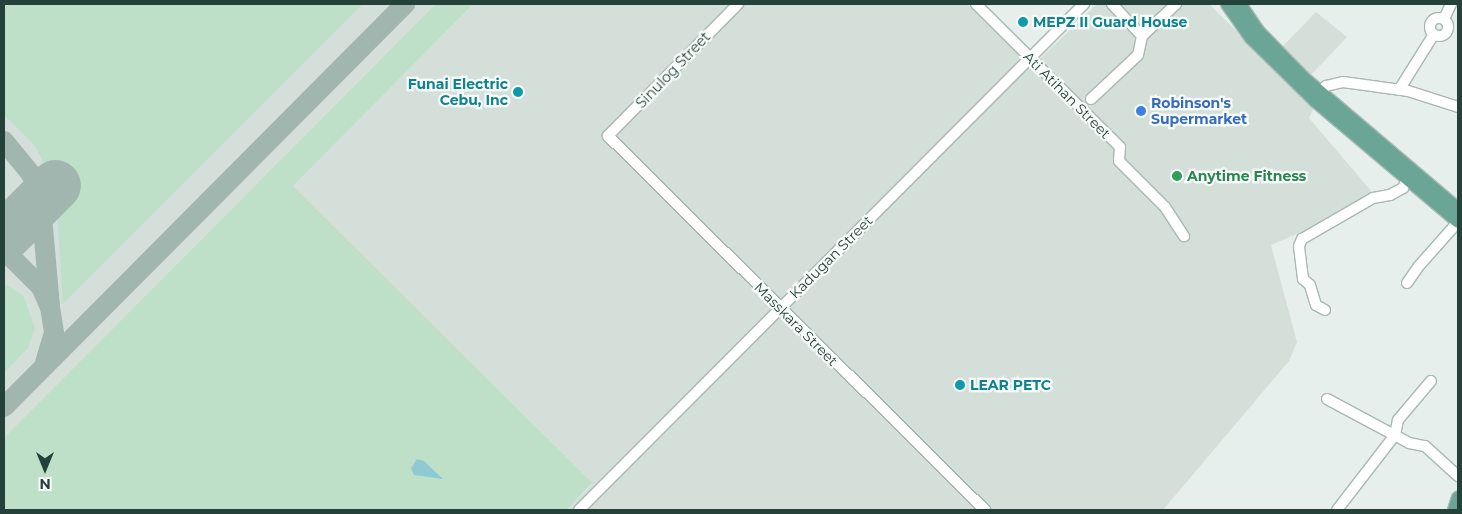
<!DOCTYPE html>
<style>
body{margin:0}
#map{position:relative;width:1462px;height:514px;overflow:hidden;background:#e6efeb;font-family:Montserrat,sans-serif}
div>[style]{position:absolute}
.built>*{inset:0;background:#d4dfda}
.green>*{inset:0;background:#bfe0c8}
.water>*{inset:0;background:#8ec9d4}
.taxiway>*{height:20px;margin:-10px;padding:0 10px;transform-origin:10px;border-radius:10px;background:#a2b6b0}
.runway>*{height:51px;margin:-25.5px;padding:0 25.5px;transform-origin:25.5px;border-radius:25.5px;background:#a2b6b0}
.roads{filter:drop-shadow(1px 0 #a8b8b2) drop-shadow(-1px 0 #a8b8b2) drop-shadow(0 1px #a8b8b2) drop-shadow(0 -1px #a8b8b2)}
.minor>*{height:10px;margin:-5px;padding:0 5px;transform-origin:5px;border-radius:5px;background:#fff}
.minor>.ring{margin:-5px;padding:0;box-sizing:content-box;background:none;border:10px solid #fff;border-radius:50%}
.major>*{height:12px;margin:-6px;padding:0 6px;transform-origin:6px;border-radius:6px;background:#6aa596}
.dots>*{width:14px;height:14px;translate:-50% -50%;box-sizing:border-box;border:2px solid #f7fbf9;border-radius:50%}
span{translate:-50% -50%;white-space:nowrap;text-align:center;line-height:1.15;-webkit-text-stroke:4.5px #f7fbf9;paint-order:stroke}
.culture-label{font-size:14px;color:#0d838f;font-weight:700}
.left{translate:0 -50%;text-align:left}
.right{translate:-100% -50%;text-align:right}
.street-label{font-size:14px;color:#24423a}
.shop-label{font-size:14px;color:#366cbe;font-weight:700}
.leisure-label{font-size:14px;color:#27864d;font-weight:700}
.frame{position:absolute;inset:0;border:5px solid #24423a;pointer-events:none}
.north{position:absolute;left:20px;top:444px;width:50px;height:50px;-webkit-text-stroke:4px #f7fbf9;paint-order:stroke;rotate:180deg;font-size:14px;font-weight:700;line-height:20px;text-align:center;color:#24423a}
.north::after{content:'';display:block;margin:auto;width:18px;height:22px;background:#24423a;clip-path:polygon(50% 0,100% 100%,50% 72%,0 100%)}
</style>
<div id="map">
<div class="built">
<div style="clip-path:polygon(4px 4px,967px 4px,1031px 67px,1097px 4px,1209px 4px,1314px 107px,1309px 118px,1378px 199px,1271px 245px,1297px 342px,1289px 361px,1163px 510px,567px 510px,592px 484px,4px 476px)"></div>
<div style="clip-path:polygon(1316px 12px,1347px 37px,1311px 75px,1282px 47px)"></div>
</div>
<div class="green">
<div style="clip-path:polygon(4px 4px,363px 4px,63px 304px,55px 185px,35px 146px,4px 115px)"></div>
<div style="clip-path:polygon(436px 4px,473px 4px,293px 186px,592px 483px,567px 510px,4px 510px,4px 438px)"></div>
<div style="clip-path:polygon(7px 285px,23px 295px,35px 328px,28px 348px,4px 373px,4px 286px)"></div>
</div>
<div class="water">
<div style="clip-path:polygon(417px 459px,424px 461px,443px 479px,414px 475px,411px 468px)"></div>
</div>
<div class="taxiway">
<div style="left:4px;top:141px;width:43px;rotate:50.7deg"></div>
<div style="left:31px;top:174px;width:22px;rotate:66deg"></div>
<div style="left:40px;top:194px;width:113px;rotate:84.9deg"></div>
<div style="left:4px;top:250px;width:52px;rotate:45deg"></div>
<div style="left:41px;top:287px;width:22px;rotate:66deg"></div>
<div style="left:50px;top:307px;width:26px;rotate:81deg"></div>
<div style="left:54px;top:333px;width:31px;rotate:107deg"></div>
<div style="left:4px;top:407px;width:569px;rotate:-45.14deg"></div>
</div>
<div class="runway">
<div style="left:4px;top:236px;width:72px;rotate:-45deg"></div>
</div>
<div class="roads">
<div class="minor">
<div style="left:738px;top:4px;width:185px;rotate:134.6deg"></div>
<div style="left:608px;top:136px;width:531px;rotate:44.77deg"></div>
<div style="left:976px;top:4px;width:203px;rotate:44.8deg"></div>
<div style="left:1120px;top:147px;width:14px;rotate:94deg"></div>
<div style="left:1119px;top:161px;width:65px;rotate:45deg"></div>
<div style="left:1165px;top:207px;width:35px;rotate:57deg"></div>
<div style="left:1112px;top:4px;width:44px;rotate:46.8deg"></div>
<div class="ring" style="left:1430px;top:18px;width:8px;height:8px"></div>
<div style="left:1444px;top:19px;width:17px;rotate:-65deg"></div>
<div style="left:1399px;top:90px;width:66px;rotate:-58deg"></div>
<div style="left:1315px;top:97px;width:16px;rotate:-45deg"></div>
<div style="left:1326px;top:86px;width:17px;rotate:-13deg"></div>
<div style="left:1343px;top:82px;width:66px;rotate:7.9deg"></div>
<div style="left:1408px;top:91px;width:52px;rotate:17.7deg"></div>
<div style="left:1091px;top:99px;width:64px;rotate:-43.1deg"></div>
<div style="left:1138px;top:55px;width:19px;rotate:-78deg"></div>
<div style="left:1142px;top:36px;width:47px;rotate:-43.3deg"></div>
<div style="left:1407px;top:283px;width:19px;rotate:-55deg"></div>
<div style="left:1418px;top:267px;width:60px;rotate:-48.4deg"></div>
<div style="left:1325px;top:310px;width:10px;rotate:-151deg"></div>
<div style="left:1316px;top:305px;width:21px;rotate:-107deg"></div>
<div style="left:1310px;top:285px;width:9px;rotate:-139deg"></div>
<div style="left:1303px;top:279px;width:33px;rotate:-97deg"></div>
<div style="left:1299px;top:246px;width:8px;rotate:-67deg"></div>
<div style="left:1302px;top:239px;width:82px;rotate:-30deg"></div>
<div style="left:1373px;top:198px;width:17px;rotate:-10deg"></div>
<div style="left:1390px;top:195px;width:15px;rotate:-28deg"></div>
<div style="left:1403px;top:188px;width:10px;rotate:-66deg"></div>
<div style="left:1327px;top:399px;width:93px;rotate:28.2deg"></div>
<div style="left:1409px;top:443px;width:16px;rotate:11deg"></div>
<div style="left:1425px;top:446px;width:45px;rotate:42.3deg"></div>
<div style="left:579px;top:510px;width:715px;rotate:-45.06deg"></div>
<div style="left:1337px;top:510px;width:95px;rotate:-52.3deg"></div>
<div style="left:1395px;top:435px;width:15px;rotate:-79deg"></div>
<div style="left:1398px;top:420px;width:51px;rotate:-49.8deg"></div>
</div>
<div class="major">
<div style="left:1227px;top:4px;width:42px;rotate:54.8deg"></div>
<div style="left:1251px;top:38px;width:90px;rotate:44.5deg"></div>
<div style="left:1315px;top:101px;width:187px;rotate:40.2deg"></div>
<div style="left:1240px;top:4px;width:32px;rotate:56deg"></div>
<div style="left:1258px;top:31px;width:66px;rotate:45.6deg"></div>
<div style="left:1304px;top:78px;width:202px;rotate:40.4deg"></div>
<div style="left:1454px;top:510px;width:13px;rotate:-72deg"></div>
</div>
</div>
<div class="dots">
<div style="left:1023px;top:22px;background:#0f9aa8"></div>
<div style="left:518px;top:92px;background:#0f9aa8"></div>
<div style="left:1141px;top:111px;background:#3f7fe0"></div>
<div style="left:1177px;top:176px;background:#2e9e5b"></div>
<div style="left:960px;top:385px;background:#0f9aa8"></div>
</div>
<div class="culture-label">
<span class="left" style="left:1033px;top:22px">MEPZ II Guard House</span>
<span class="right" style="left:508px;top:92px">Funai Electric<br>Cebu, Inc</span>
<span class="left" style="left:970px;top:385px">LEAR PETC</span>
</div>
<div class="street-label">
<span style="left:673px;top:70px;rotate:-46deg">Sinulog Street</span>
<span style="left:1067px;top:95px;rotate:45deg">Ati Atihan Street</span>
<span style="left:831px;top:257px;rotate:-45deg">Kadugan Street</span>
<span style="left:796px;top:324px;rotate:45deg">Masskara Street</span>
</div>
<div class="shop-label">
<span class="left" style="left:1151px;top:111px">Robinson's<br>Supermarket</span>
</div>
<div class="leisure-label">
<span class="left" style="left:1187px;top:176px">Anytime Fitness</span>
</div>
<div class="frame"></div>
<div class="north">N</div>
</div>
